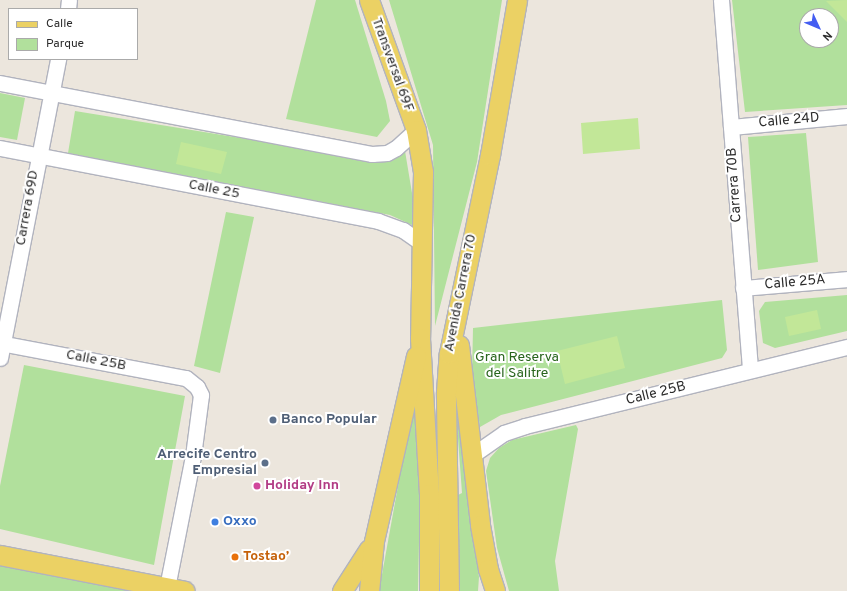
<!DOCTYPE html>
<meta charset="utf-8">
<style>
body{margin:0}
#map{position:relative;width:847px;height:591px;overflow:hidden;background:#ece6dd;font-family:Overpass,sans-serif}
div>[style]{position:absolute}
.green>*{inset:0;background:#b1e09c}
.pitch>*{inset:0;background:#c2e798}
.roads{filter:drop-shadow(1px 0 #b1b3be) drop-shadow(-1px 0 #b1b3be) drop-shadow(0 1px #b1b3be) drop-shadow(0 -1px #b1b3be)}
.minor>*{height:15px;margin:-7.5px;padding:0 7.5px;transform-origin:7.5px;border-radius:7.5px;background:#fff}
.major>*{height:19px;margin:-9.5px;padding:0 9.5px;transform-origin:9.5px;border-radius:9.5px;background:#ebd164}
.dots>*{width:11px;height:11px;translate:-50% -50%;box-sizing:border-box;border:2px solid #fff;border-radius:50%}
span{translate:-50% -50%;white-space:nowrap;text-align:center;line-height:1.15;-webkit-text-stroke:4px #fff;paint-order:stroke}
.street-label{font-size:14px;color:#2b2b2b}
.park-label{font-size:14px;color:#29651d}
.service-label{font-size:14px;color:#4e5e75;font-weight:700}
.left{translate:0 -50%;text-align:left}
.right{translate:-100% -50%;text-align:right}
.hotel-label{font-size:14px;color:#b23c85;font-weight:700}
.shop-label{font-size:14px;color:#366cbe;font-weight:700}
.food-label{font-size:14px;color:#c56008;font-weight:700}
.legend{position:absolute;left:8px;top:8px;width:130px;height:52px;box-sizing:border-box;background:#fff;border:1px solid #aaa;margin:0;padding:5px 7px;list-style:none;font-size:12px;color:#2b2b2b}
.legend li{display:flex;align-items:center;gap:8px;height:20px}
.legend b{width:20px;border:1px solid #aaa}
.north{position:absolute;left:799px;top:8px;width:40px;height:40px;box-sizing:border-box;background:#fff;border:1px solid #aaa;border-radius:50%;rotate:134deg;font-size:11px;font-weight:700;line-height:16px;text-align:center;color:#2b2b2b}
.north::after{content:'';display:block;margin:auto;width:14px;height:18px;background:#445df2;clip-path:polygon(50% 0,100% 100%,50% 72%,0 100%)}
</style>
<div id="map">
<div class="green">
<div style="clip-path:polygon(316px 0,355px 0,386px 101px,390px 121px,377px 137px,286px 119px)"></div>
<div style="clip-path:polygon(389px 0,502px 0,477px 162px,435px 326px,433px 145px)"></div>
<div style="clip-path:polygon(evenodd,732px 0,847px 0,847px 105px,745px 112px,732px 0,807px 16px,831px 16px,831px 40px,807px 40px,807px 16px)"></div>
<div style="clip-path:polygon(0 93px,25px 98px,17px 140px,0 137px)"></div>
<div style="clip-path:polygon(75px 111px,383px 161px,405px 151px,413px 199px,412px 225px,390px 215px,68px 153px)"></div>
<div style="clip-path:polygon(806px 133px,818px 262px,758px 270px,748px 137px)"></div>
<div style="clip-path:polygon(226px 212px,254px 217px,220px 373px,194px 366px)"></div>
<div style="clip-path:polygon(847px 295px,847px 331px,775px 348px,763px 343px,759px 311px,765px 302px)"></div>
<div style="clip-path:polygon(722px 300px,727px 350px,722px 358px,501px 415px,480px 427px,472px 375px,473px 328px)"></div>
<div style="clip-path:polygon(24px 365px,185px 396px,154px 565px,0 529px,0 486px)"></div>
<div style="clip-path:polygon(415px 392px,420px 493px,418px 591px,379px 591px)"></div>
<div style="clip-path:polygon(455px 398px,479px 577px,478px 591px,458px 591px,458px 495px,462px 493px)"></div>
<div style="clip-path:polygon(576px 425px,578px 429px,555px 561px,559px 591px,509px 591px,497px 548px,486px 471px,490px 458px,499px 448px,512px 440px)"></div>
<div style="clip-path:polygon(0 563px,139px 591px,0 591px)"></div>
</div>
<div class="pitch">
<div style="clip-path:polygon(847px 0,847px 22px,826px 1px)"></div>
<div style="clip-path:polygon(638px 118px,640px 149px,583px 154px,581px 123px)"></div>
<div style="clip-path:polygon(181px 142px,227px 152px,221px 174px,176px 164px)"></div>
<div style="clip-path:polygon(817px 310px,821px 329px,789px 336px,785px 317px)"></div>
<div style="clip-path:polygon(617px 336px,625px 368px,565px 384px,557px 351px)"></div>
</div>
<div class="roads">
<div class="minor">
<div style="left:721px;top:0;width:371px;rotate:85.5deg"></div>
<div style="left:68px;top:9px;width:9px;rotate:-84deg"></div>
<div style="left:0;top:83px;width:379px;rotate:10.8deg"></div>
<div style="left:372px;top:154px;width:15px;rotate:-4deg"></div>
<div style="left:387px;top:153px;width:10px;rotate:-29deg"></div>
<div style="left:396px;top:148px;width:27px;rotate:-42deg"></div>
<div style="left:731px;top:127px;width:117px;rotate:-5.4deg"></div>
<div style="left:0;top:148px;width:385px;rotate:10.9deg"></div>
<div style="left:378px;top:221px;width:27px;rotate:20deg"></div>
<div style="left:403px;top:230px;width:24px;rotate:35deg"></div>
<div style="left:743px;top:288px;width:104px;rotate:-4.9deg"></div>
<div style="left:0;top:343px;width:189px;rotate:10.7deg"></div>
<div style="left:186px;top:378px;width:14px;rotate:39deg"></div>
<div style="left:197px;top:387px;width:9px;rotate:63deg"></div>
<div style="left:201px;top:395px;width:62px;rotate:97.5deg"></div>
<div style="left:193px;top:456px;width:134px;rotate:101.2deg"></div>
<div style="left:0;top:358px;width:305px;rotate:-79deg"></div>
<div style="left:471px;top:456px;width:40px;rotate:-34.9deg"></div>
<div style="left:504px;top:433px;width:22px;rotate:-18deg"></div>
<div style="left:525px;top:426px;width:332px;rotate:-13.8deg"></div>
</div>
<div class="major">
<div style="left:369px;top:0;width:138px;rotate:70.1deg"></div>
<div style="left:416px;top:130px;width:43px;rotate:80.5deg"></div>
<div style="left:423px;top:172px;width:166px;rotate:91deg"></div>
<div style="left:420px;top:338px;width:156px;rotate:86.7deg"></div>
<div style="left:429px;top:494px;width:97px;rotate:90deg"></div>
<div style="left:459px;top:345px;width:181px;rotate:83.3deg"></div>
<div style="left:480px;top:525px;width:45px;rotate:79.7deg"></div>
<div style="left:488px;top:569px;width:23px;rotate:72deg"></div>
<div style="left:0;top:555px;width:188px;rotate:11deg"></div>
<div style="left:342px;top:591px;width:50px;rotate:-57.3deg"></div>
<div style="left:369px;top:591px;width:50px;rotate:-84.3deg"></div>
<div style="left:374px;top:541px;width:190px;rotate:-77.2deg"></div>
<div style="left:449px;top:591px;width:199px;rotate:-90.9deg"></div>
<div style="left:446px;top:392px;width:39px;rotate:-86deg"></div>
<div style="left:449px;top:353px;width:202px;rotate:-78.3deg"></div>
<div style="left:490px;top:155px;width:157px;rotate:-80.1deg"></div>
</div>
</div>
<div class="dots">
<div style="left:273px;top:420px;background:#5c6f8a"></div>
<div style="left:265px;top:463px;background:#5c6f8a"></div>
<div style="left:257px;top:486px;background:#d1479c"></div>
<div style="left:215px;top:522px;background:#3f7fe0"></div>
<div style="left:235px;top:557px;background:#e8710a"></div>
</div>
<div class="street-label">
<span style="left:392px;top:65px;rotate:70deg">Transversal 69F</span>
<span style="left:789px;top:121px;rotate:-5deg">Calle 24D</span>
<span style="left:735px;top:185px;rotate:-94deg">Carrera 70B</span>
<span style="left:214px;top:190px;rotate:11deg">Calle 25</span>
<span style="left:28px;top:208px;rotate:-80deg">Carrera 69D</span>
<span style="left:795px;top:283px;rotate:-5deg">Calle 25A</span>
<span style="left:461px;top:293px;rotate:-79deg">Avenida Carrera 70</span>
<span style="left:96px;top:361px;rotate:11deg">Calle 25B</span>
<span style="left:656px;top:394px;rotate:-14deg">Calle 25B</span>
</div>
<div class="park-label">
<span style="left:517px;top:366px">Gran Reserva<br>del Salitre</span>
</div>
<div class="service-label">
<span class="left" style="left:281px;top:420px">Banco Popular</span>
<span class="right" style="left:257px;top:463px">Arrecife Centro<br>Empresial</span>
</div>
<div class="hotel-label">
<span class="left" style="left:265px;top:486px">Holiday Inn</span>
</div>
<div class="shop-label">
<span class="left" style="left:223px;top:522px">Oxxo</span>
</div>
<div class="food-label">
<span class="left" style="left:243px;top:557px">Tostao’</span>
</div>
<ul class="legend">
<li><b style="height:5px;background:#ebd164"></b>Calle</li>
<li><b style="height:11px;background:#b1e09c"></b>Parque</li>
</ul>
<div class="north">N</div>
</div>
